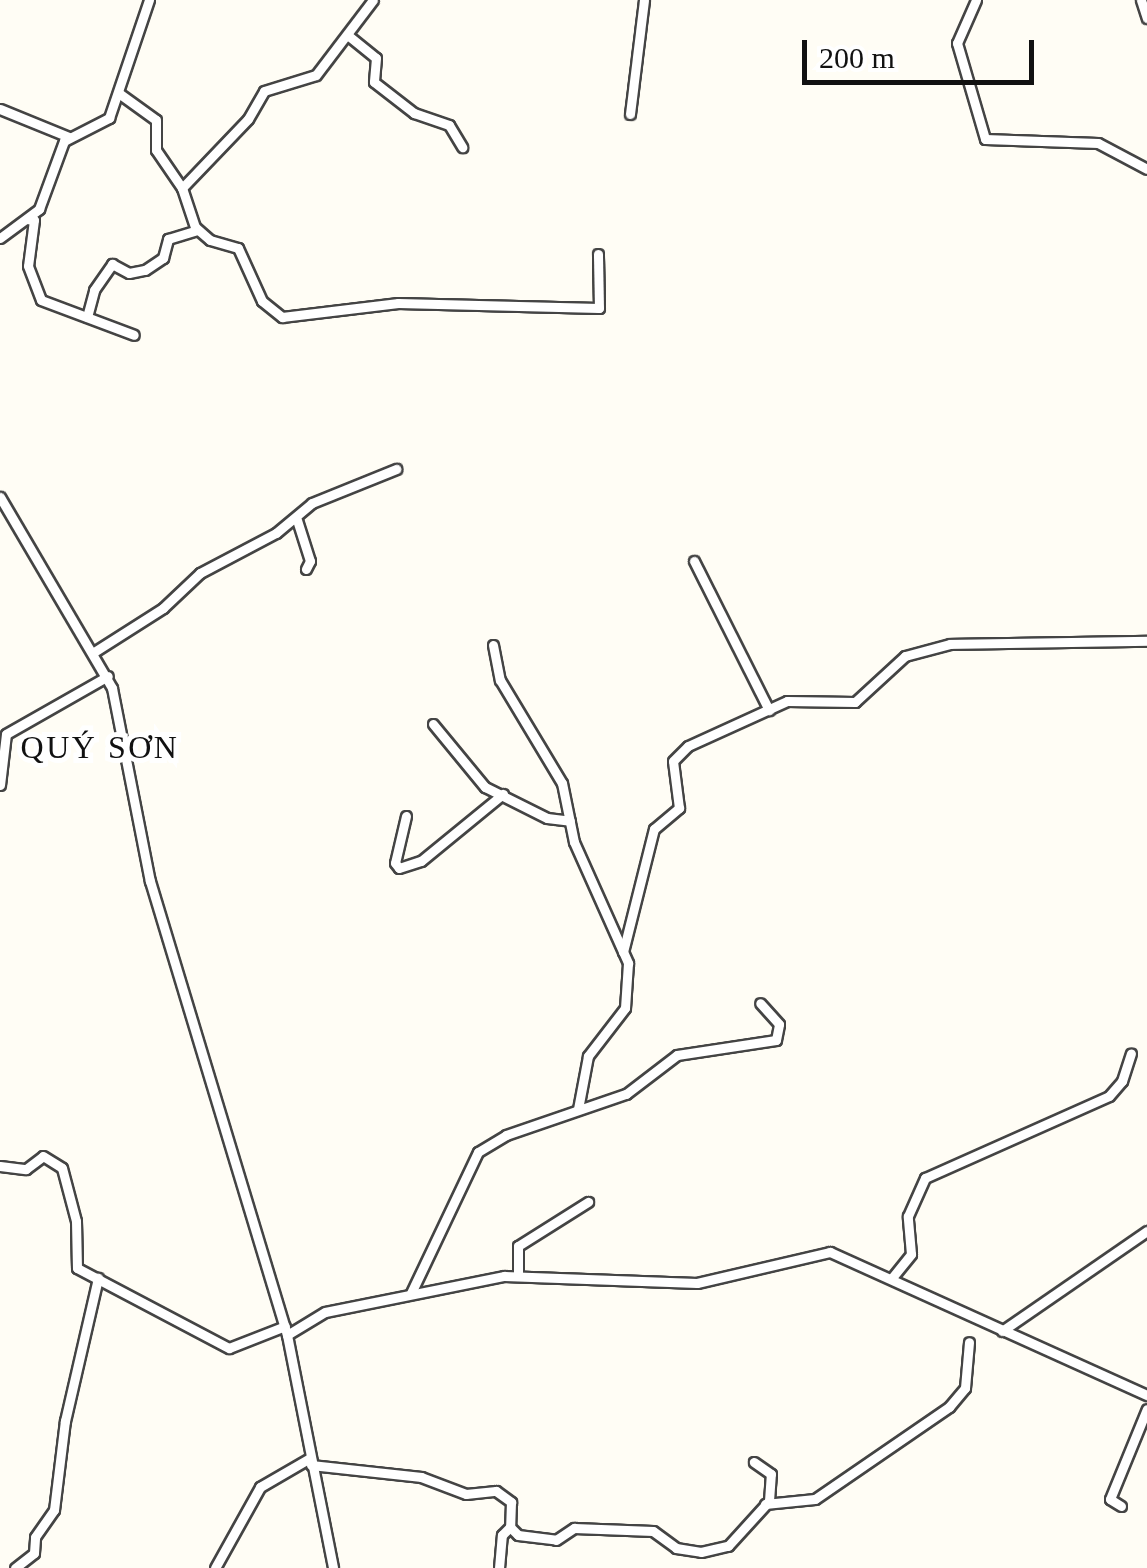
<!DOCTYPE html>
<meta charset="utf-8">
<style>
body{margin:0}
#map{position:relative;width:1147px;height:1568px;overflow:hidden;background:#fffdf5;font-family:"Times New Roman",serif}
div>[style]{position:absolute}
.roads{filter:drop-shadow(2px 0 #444) drop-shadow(-2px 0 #444) drop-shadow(0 2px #444) drop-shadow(0 -2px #444)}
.street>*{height:9px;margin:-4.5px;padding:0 4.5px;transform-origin:4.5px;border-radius:4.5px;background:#fff}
span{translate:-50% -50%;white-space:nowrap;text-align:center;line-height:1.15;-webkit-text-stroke:10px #fff;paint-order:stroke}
.quarter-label{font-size:32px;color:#111;letter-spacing:2.5px}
.scale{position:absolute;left:802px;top:40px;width:232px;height:45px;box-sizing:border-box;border:5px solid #111;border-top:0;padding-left:12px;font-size:30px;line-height:35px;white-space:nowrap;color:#111;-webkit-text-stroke:8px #fff;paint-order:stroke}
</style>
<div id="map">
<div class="roads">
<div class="street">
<div style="left:976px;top:0;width:47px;rotate:113.8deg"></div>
<div style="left:957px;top:43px;width:100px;rotate:73.7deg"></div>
<div style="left:985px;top:139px;width:113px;rotate:2deg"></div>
<div style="left:1098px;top:143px;width:55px;rotate:28deg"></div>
<div style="left:1141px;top:0;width:19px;rotate:72deg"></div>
<div style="left:350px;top:37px;width:33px;rotate:39deg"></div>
<div style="left:376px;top:58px;width:24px;rotate:95deg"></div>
<div style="left:374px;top:82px;width:51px;rotate:37.8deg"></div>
<div style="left:414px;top:113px;width:37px;rotate:19deg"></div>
<div style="left:449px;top:125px;width:26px;rotate:59deg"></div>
<div style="left:120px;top:94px;width:44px;rotate:35.8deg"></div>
<div style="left:156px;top:120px;width:30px;rotate:90deg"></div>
<div style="left:156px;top:150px;width:46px;rotate:55.6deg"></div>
<div style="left:182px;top:188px;width:41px;rotate:71.6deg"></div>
<div style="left:195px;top:227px;width:20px;rotate:41deg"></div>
<div style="left:210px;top:240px;width:29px;rotate:16deg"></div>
<div style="left:238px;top:248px;width:58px;rotate:65.6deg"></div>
<div style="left:262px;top:301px;width:26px;rotate:39deg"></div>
<div style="left:282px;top:317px;width:117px;rotate:-6.9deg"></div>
<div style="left:398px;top:303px;width:201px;rotate:1.4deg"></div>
<div style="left:599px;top:308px;width:54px;rotate:-91.1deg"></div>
<div style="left:0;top:109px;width:74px;rotate:22.1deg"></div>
<div style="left:630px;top:114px;width:115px;rotate:-83deg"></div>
<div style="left:182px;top:188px;width:95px;rotate:-46.3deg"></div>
<div style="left:248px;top:119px;width:32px;rotate:-60deg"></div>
<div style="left:264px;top:91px;width:54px;rotate:-17.1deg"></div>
<div style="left:316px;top:75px;width:94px;rotate:-52.8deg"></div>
<div style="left:27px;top:219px;width:7px;rotate:8deg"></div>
<div style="left:34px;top:220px;width:46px;rotate:97.4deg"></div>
<div style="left:28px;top:266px;width:36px;rotate:69deg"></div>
<div style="left:41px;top:300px;width:99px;rotate:20.6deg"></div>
<div style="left:0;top:238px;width:49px;rotate:-36.6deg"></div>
<div style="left:39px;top:209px;width:72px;rotate:-69.8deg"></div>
<div style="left:64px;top:141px;width:51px;rotate:-27.1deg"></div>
<div style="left:109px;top:118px;width:125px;rotate:-71.3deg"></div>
<div style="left:87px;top:317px;width:28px;rotate:-75deg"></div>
<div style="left:94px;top:290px;width:32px;rotate:-55deg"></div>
<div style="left:112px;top:264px;width:19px;rotate:28deg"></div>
<div style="left:129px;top:273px;width:16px;rotate:-11deg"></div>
<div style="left:145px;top:270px;width:22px;rotate:-34deg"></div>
<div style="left:163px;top:258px;width:20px;rotate:-75deg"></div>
<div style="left:168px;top:239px;width:30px;rotate:-17deg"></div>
<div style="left:0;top:497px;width:221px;rotate:59.6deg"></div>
<div style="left:112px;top:688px;width:197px;rotate:78.9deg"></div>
<div style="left:150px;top:881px;width:474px;rotate:73.2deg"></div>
<div style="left:287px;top:1335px;width:237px;rotate:78.8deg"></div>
<div style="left:297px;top:520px;width:43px;rotate:72.4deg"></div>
<div style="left:310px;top:561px;width:9px;rotate:117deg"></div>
<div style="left:694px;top:561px;width:167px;rotate:63.3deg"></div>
<div style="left:493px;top:645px;width:36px;rotate:79deg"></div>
<div style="left:500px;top:680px;width:120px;rotate:59deg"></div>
<div style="left:562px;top:783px;width:60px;rotate:78.5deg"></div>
<div style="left:574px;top:842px;width:133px;rotate:65.9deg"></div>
<div style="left:628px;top:963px;width:45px;rotate:93.8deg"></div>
<div style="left:625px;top:1008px;width:61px;rotate:127.6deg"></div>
<div style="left:588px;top:1056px;width:54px;rotate:100.7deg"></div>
<div style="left:94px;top:652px;width:82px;rotate:-32.5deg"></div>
<div style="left:163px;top:608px;width:51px;rotate:-43.4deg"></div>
<div style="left:200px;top:573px;width:86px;rotate:-27.8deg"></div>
<div style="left:276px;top:533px;width:47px;rotate:-39.8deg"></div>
<div style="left:312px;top:503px;width:91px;rotate:-22deg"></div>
<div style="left:433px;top:724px;width:82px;rotate:50.5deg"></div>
<div style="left:485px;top:787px;width:69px;rotate:26.6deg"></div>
<div style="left:547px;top:818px;width:23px;rotate:7deg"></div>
<div style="left:0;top:785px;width:51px;rotate:-83.3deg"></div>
<div style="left:6px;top:734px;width:117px;rotate:-29.6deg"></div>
<div style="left:406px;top:816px;width:48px;rotate:103.2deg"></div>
<div style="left:395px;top:863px;width:6px;rotate:51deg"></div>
<div style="left:399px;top:868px;width:23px;rotate:-18deg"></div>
<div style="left:421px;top:861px;width:106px;rotate:-39.3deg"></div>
<div style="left:623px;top:952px;width:127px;rotate:-75.9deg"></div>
<div style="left:654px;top:829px;width:33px;rotate:-40deg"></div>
<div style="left:679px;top:808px;width:47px;rotate:-97.3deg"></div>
<div style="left:673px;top:761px;width:21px;rotate:-45deg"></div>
<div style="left:688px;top:746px;width:109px;rotate:-24.4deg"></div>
<div style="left:787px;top:701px;width:68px;rotate:0.8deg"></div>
<div style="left:855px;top:702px;width:68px;rotate:-42.6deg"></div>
<div style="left:905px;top:656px;width:47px;rotate:-14.9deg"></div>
<div style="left:950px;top:644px;width:197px;rotate:-0.9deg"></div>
<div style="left:0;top:1166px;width:26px;rotate:7deg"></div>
<div style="left:26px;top:1169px;width:21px;rotate:-37deg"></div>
<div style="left:43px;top:1156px;width:22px;rotate:32deg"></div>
<div style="left:62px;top:1168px;width:55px;rotate:75.2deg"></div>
<div style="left:76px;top:1221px;width:47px;rotate:88.8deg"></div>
<div style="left:77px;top:1268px;width:172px;rotate:27.8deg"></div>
<div style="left:229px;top:1348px;width:60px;rotate:-21.4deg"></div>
<div style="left:518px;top:1274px;width:28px;rotate:-90deg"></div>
<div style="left:518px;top:1246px;width:83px;rotate:-32.2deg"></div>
<div style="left:891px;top:1279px;width:32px;rotate:-51deg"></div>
<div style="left:911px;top:1254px;width:38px;rotate:-95deg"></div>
<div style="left:908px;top:1216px;width:42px;rotate:-65.9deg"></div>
<div style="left:925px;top:1178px;width:201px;rotate:-24deg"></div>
<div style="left:1109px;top:1096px;width:20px;rotate:-49deg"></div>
<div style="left:1122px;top:1081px;width:29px;rotate:-72deg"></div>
<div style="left:411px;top:1293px;width:156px;rotate:-64.6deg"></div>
<div style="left:478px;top:1152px;width:33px;rotate:-31deg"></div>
<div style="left:506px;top:1135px;width:127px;rotate:-18.9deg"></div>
<div style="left:626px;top:1094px;width:64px;rotate:-37.4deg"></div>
<div style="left:677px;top:1055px;width:100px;rotate:-8.6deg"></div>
<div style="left:776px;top:1040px;width:16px;rotate:-79deg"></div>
<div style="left:779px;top:1024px;width:28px;rotate:-132deg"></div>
<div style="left:1002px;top:1331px;width:176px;rotate:-34.6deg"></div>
<div style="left:287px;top:1335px;width:44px;rotate:-31.2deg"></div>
<div style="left:325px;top:1312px;width:183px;rotate:-11.4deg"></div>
<div style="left:504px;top:1276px;width:193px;rotate:2.1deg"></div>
<div style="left:697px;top:1283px;width:137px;rotate:-13.1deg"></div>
<div style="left:830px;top:1252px;width:348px;rotate:24.3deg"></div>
<div style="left:311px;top:1465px;width:111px;rotate:6.2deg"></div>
<div style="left:421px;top:1477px;width:48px;rotate:20.7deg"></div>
<div style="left:466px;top:1494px;width:30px;rotate:-6deg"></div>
<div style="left:496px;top:1491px;width:19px;rotate:36deg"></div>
<div style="left:511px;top:1502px;width:25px;rotate:92deg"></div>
<div style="left:510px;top:1527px;width:11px;rotate:45deg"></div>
<div style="left:518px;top:1535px;width:38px;rotate:7deg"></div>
<div style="left:556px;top:1540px;width:22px;rotate:-34deg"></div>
<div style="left:574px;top:1528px;width:79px;rotate:2.2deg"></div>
<div style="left:653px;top:1531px;width:29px;rotate:36deg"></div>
<div style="left:676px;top:1548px;width:25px;rotate:9deg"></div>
<div style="left:701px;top:1552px;width:28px;rotate:-13deg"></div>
<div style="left:728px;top:1546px;width:61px;rotate:-47.7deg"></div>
<div style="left:769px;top:1501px;width:27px;rotate:-86deg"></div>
<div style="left:771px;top:1474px;width:21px;rotate:-145deg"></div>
<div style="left:765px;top:1504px;width:50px;rotate:-5.7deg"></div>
<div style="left:815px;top:1499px;width:163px;rotate:-34.5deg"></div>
<div style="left:949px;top:1407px;width:25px;rotate:-50deg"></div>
<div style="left:965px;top:1388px;width:46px;rotate:-85deg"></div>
<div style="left:1121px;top:1506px;width:13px;rotate:-148deg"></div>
<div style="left:1110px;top:1499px;width:97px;rotate:-67.7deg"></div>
<div style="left:15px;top:1568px;width:24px;rotate:-38deg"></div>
<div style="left:34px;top:1553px;width:16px;rotate:-86deg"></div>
<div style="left:35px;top:1537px;width:33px;rotate:-55deg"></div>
<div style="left:54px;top:1510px;width:90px;rotate:-83deg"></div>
<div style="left:65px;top:1421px;width:147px;rotate:-77deg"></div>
<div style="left:215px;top:1568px;width:93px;rotate:-60.9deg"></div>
<div style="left:260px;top:1487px;width:58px;rotate:-30.1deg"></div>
<div style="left:499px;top:1568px;width:33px;rotate:-85deg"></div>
<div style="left:502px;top:1535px;width:11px;rotate:-45deg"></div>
</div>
</div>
<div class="quarter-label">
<span style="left:100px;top:747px">QUÝ SƠN</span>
</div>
<div class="scale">200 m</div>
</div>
